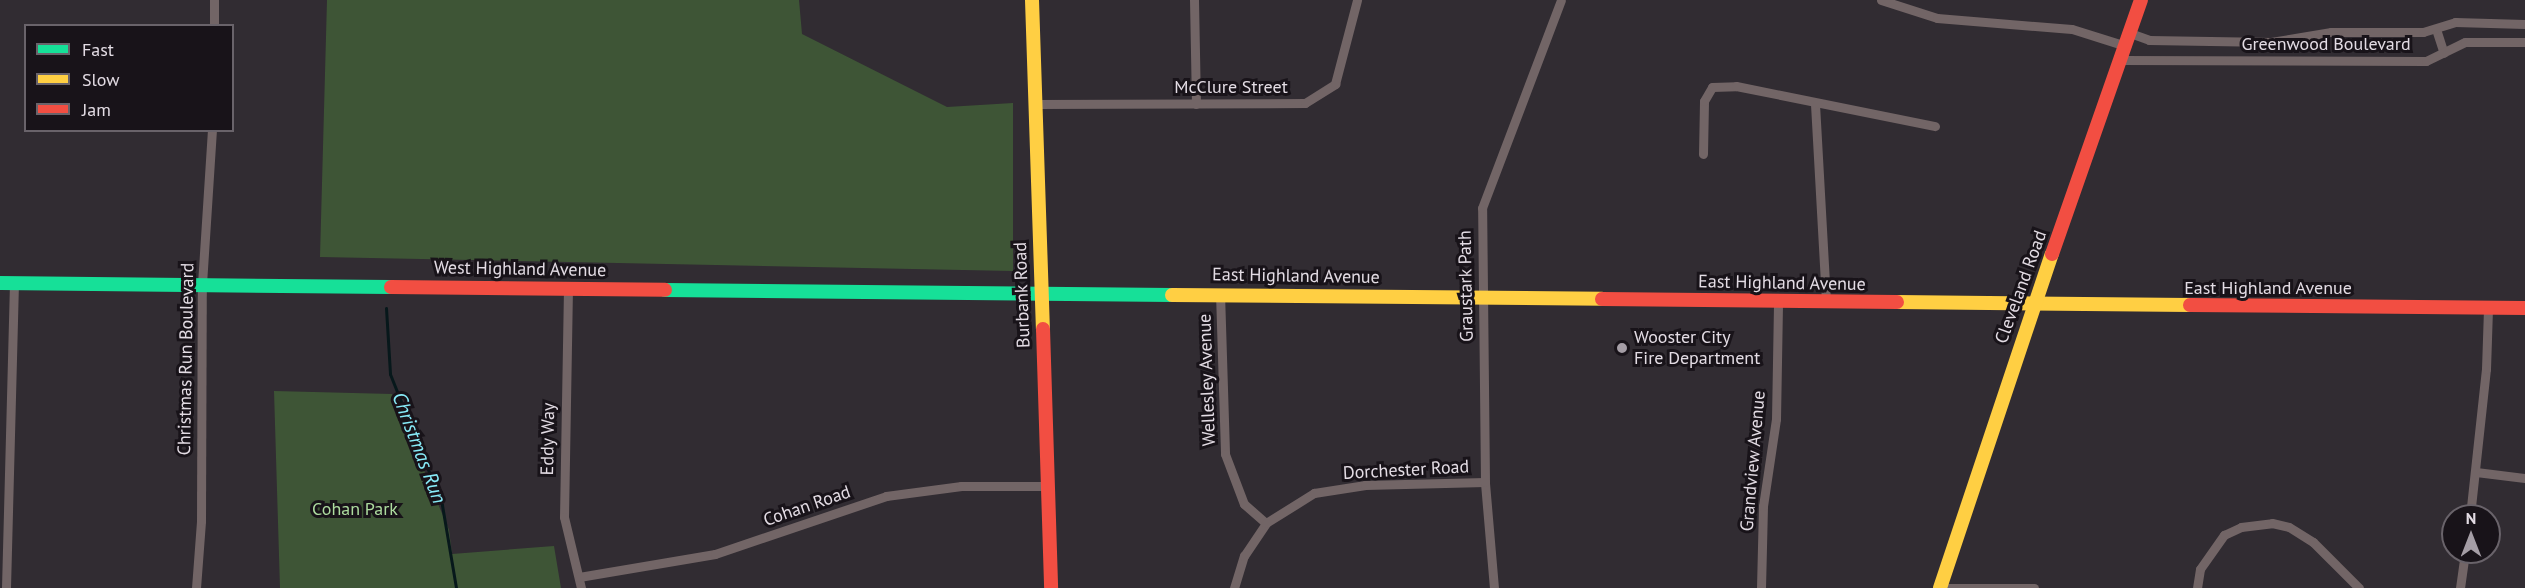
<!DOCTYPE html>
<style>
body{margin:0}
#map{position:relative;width:2525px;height:588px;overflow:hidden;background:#312c32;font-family:"PT Sans",sans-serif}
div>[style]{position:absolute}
.green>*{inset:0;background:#3e5536}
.stream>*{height:3px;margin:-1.5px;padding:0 1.5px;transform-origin:1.5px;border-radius:1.5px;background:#07181b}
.street>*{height:9px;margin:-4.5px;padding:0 4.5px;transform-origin:4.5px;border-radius:4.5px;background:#726566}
.fast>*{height:14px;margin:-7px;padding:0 7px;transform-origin:7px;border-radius:7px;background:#16e098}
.slow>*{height:14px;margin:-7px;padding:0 7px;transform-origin:7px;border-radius:7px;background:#ffcf43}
.jam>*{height:14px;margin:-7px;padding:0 7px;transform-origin:7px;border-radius:7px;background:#f24e42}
.dots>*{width:16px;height:16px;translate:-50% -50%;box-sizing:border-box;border:3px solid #181319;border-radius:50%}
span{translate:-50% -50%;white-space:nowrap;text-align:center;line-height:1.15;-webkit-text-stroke:6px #181319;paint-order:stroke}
.street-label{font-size:18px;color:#e3dce4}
.poi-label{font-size:18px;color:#e3dce4}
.left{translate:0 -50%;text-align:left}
.park-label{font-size:18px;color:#addc9f}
.water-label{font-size:20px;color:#88ecf9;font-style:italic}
.legend{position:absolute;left:24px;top:24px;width:210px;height:108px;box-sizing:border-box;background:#181319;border:2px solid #69636a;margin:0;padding:8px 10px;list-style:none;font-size:18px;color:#e3dce4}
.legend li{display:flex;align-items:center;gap:12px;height:30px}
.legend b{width:30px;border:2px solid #69636a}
.north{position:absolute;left:2441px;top:504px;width:60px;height:60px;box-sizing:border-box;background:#181319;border:2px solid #69636a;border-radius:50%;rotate:0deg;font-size:16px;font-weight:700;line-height:24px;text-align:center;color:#e3dce4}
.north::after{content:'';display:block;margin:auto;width:21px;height:27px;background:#a59ea6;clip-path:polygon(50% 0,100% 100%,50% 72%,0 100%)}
</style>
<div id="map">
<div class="green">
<div style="clip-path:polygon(327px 0,799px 0,802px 34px,947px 107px,1013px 103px,1013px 271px,320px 257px)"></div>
<div style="clip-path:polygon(274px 391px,392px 394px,449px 530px,452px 554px,554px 546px,561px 588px,280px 588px)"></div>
</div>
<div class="stream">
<div style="left:386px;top:308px;width:66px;rotate:86.5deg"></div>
<div style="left:390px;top:374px;width:141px;rotate:68.3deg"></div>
<div style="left:442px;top:505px;width:84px;rotate:80.4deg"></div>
</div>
<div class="street">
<div style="left:1194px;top:0;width:104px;rotate:88.9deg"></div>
<div style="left:1881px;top:0;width:59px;rotate:17.8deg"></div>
<div style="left:1937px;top:18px;width:135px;rotate:4.7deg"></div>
<div style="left:2072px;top:29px;width:57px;rotate:17.5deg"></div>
<div style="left:214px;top:26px;width:26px;rotate:-90deg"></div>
<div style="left:2436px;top:29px;width:25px;rotate:72deg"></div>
<div style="left:2130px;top:33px;width:20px;rotate:20deg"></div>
<div style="left:2149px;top:40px;width:122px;rotate:0.9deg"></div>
<div style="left:2271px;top:42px;width:61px;rotate:-9.5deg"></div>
<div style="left:2331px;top:32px;width:92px"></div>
<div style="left:2423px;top:32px;width:34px;rotate:-17deg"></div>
<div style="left:2455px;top:22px;width:70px;rotate:1.6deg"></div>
<div style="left:2122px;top:60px;width:304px;rotate:0.2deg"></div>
<div style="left:2426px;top:61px;width:43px;rotate:-26deg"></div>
<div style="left:2465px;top:42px;width:60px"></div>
<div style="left:1035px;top:104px;width:270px;rotate:-0.2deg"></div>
<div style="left:1305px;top:103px;width:36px;rotate:-32deg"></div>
<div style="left:1335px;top:84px;width:87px;rotate:-75.3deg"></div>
<div style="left:1815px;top:104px;width:197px;rotate:86.8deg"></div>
<div style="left:1703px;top:154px;width:53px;rotate:-88.9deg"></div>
<div style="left:1704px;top:101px;width:16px;rotate:-60deg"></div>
<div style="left:1712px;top:87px;width:24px;rotate:-2deg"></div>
<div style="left:1736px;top:86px;width:203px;rotate:11.4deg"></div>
<div style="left:568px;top:288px;width:229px;rotate:91deg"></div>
<div style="left:564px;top:517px;width:73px;rotate:76.5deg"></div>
<div style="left:1220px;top:293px;width:161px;rotate:88.2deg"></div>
<div style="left:1225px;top:454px;width:53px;rotate:69.2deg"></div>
<div style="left:1244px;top:504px;width:29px;rotate:41deg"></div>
<div style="left:2476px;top:472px;width:49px;rotate:7deg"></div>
<div style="left:2470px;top:516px;width:148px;rotate:-83.8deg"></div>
<div style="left:2486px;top:369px;width:61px;rotate:-88.1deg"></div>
<div style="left:579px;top:577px;width:138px;rotate:-9.6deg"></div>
<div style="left:715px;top:554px;width:181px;rotate:-18.7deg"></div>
<div style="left:886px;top:496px;width:76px;rotate:-7.6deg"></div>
<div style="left:961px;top:486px;width:87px"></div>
<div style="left:6px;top:588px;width:305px;rotate:-88.5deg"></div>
<div style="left:196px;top:588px;width:67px;rotate:-85.7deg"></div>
<div style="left:201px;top:521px;width:237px;rotate:-89.8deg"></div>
<div style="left:202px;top:284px;width:154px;rotate:-86.3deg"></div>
<div style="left:1234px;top:588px;width:34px;rotate:-73deg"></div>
<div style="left:1244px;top:556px;width:40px;rotate:-56deg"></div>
<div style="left:1266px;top:523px;width:57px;rotate:-32deg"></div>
<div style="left:1314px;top:493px;width:52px;rotate:-8.9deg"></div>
<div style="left:1365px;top:485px;width:120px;rotate:-1.4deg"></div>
<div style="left:1494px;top:588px;width:106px;rotate:-94.9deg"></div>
<div style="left:1485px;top:482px;width:274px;rotate:-90.6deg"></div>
<div style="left:1482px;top:208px;width:222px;rotate:-69.2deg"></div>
<div style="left:1761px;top:588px;width:82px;rotate:-88.6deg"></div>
<div style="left:1763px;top:506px;width:88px;rotate:-81.5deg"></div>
<div style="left:1776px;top:419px;width:118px;rotate:-89deg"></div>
<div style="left:1940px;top:588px;width:94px"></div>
<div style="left:2197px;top:588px;width:19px;rotate:-81deg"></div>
<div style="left:2200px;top:569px;width:42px;rotate:-54.8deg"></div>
<div style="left:2224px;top:535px;width:19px;rotate:-25deg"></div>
<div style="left:2241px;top:527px;width:31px;rotate:-7deg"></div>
<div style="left:2272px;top:523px;width:17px;rotate:13deg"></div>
<div style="left:2289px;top:527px;width:28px;rotate:32deg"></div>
<div style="left:2313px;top:542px;width:65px;rotate:45deg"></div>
<div style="left:2460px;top:588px;width:36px;rotate:-82deg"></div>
</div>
<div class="fast">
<div style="left:0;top:283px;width:391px;rotate:0.6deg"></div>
<div style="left:665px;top:290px;width:507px;rotate:0.57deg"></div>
</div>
<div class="slow">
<div style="left:1032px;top:0;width:329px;rotate:88.1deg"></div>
<div style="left:1172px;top:295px;width:430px;rotate:0.5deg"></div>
<div style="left:1897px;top:302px;width:293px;rotate:0.6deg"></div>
<div style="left:1940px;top:588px;width:352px;rotate:-71.5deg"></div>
</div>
<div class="jam">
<div style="left:2052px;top:254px;width:269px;rotate:-70.7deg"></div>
<div style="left:391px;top:287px;width:274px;rotate:0.6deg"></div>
<div style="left:1602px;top:299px;width:295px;rotate:0.6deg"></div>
<div style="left:2190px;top:305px;width:335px;rotate:0.5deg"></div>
<div style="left:1043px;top:329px;width:259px;rotate:88.2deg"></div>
</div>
<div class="dots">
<div style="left:1622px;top:348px;background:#a59ea6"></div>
</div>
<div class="street-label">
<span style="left:2326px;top:44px">Greenwood Boulevard</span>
<span style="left:1231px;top:87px">McClure Street</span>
<span style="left:520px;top:269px;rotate:1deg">West Highland Avenue</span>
<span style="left:1296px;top:276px;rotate:1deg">East Highland Avenue</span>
<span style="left:1782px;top:283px;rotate:1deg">East Highland Avenue</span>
<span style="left:1466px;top:286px;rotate:-91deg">Graustark Path</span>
<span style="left:2021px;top:287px;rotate:-70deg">Cleveland Road</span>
<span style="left:2268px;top:288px">East Highland Avenue</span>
<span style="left:1022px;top:295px;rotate:-92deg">Burbank Road</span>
<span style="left:186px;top:359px;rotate:-89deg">Christmas Run Boulevard</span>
<span style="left:1207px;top:380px;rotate:-92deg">Wellesley Avenue</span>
<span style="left:548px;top:439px;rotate:-89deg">Eddy Way</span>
<span style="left:1753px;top:461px;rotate:-85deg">Grandview Avenue</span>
<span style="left:1406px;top:470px;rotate:-3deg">Dorchester Road</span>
<span style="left:807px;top:506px;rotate:-19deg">Cohan Road</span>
</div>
<div class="poi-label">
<span class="left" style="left:1634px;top:348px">Wooster City<br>Fire Department</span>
</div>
<div class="park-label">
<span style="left:355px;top:509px">Cohan Park</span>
</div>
<div class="water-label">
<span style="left:419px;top:448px;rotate:69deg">Christmas Run</span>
</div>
<ul class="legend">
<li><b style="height:8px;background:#16e098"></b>Fast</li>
<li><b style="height:8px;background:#ffcf43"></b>Slow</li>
<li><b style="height:8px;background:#f24e42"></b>Jam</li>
</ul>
<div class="north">N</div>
</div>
